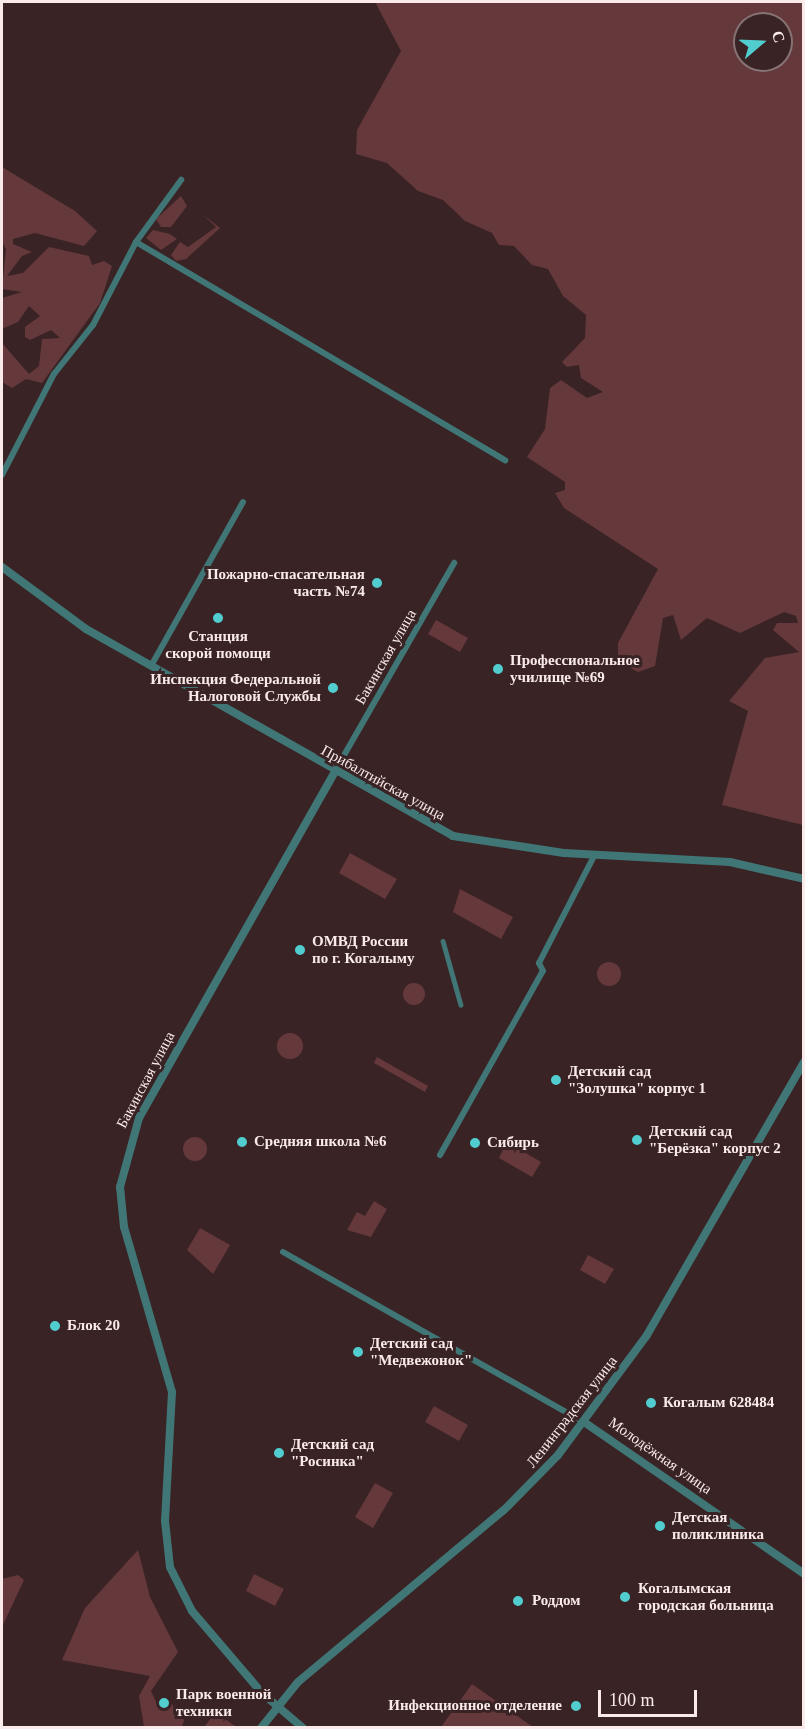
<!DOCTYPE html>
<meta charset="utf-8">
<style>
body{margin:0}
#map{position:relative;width:805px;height:1729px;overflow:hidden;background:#392324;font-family:"Times New Roman",serif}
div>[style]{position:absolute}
.green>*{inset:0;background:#65383c}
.round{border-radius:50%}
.pedestrian>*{height:4.5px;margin:-2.25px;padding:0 2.25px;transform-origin:2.25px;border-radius:2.25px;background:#417677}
.minor>*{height:6px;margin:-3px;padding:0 3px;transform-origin:3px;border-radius:3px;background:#417677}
.tertiary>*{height:8px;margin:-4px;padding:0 4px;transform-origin:4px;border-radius:4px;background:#417677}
.dots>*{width:16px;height:16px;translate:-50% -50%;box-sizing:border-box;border:3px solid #392324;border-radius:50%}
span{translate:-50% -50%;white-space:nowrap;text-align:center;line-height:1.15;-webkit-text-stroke:6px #392324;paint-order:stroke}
.poi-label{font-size:15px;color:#faeaea;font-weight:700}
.right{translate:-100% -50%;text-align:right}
.left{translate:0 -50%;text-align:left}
.street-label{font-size:15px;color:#faeaea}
.frame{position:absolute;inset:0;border:3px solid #faeaea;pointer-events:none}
.north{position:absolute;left:733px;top:12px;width:60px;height:60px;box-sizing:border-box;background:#392324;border:2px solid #867373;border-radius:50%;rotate:71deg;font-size:16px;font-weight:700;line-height:24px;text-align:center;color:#faeaea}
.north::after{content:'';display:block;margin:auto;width:21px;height:27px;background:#52cdcf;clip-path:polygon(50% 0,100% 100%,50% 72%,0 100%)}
.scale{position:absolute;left:598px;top:1690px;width:99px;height:27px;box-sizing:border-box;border:3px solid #faeaea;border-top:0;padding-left:8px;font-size:18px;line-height:21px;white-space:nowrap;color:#faeaea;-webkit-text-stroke:4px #392324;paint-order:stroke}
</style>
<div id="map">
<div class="green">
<div style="clip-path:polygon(evenodd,375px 2px,803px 2px,803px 825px,722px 805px,748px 711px,729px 701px,765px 658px,799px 652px,773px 630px,777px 623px,798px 623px,796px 616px,784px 612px,740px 633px,707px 618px,681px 640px,673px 615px,663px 618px,655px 666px,638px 672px,618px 661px,618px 643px,658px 569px,564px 508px,555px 493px,565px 490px,565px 482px,527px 457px,545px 429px,550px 388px,561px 380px,587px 398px,603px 392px,581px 378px,579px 365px,567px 367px,562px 362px,585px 338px,586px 315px,563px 296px,548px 269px,532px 265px,514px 246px,499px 245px,492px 233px,465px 221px,443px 200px,418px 191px,387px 163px,356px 154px,357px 130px,401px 51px,375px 2px,745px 24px,781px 24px,781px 60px,745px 60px,745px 24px)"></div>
<div style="clip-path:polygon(2px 167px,75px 211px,97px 231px,84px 246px,35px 233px,13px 239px,13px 244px,32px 252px,22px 256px,7px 276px,23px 273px,49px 247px,89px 256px,92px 265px,104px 261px,112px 266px,100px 303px,42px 383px,26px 379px,12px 388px,2px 382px,2px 343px,29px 374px,39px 366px,42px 339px,60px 338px,51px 330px,30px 340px,25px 337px,25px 327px,40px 316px,29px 306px,18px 322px,2px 329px,2px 298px,22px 292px,2px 289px,6px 249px,2px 242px)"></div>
<div style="clip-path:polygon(181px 196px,187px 206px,171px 227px,161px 227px,156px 219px)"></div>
<div style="clip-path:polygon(201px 213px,220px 228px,186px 259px,176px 261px,171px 255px,180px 242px,188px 247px,216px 227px)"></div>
<div style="clip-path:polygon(153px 230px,170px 234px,177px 239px,161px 250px,146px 238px)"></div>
<div style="clip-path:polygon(436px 620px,468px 638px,460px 652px,428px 634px)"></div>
<div style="clip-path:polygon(350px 853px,397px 879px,385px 899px,339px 873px)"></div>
<div style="clip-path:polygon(460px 889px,513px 917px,501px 939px,453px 912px)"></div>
<div class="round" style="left:597px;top:962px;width:24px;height:24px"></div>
<div class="round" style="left:403px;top:983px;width:22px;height:22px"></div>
<div class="round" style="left:277px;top:1033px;width:26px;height:26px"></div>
<div style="clip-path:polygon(377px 1057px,428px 1086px,425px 1092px,374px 1063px)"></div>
<div class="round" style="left:183px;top:1137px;width:24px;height:24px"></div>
<div style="clip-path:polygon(507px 1142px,541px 1162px,532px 1177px,499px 1158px)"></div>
<div style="clip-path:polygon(374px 1201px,387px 1209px,371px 1237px,347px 1230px,357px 1212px,365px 1216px)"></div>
<div style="clip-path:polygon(200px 1228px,230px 1245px,213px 1274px,187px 1250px)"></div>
<div style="clip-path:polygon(588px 1255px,614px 1269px,605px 1284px,580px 1270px)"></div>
<div style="clip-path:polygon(434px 1406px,468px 1425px,459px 1441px,425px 1422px)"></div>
<div style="clip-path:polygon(375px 1483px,393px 1493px,373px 1528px,355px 1517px)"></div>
<div style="clip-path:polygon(138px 1550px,150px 1597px,178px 1652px,151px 1691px,158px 1706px,172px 1704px,184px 1720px,182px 1727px,144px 1727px,139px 1696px,150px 1676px,62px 1660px,85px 1608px)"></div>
<div style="clip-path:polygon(254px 1574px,284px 1589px,275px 1606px,246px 1591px)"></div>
<div style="clip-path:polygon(18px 1575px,24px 1580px,2px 1627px,2px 1579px)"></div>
<div style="clip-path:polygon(472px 1684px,533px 1727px,441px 1727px)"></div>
<div style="clip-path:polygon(216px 1712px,232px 1724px,237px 1727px,204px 1727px)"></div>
</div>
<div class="pedestrian">
<div style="left:443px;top:941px;width:66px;rotate:74.3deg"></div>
</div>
<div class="minor">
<div style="left:136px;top:242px;width:429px;rotate:30.6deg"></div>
<div style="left:2px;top:475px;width:114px;rotate:-62.8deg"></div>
<div style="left:54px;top:374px;width:63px;rotate:-51.5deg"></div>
<div style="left:93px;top:325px;width:93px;rotate:-62.6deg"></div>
<div style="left:136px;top:242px;width:77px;rotate:-54deg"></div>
<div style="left:151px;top:666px;width:188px;rotate:-60.7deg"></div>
<div style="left:335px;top:771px;width:240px;rotate:-60.2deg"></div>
<div style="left:440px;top:1155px;width:211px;rotate:-60.8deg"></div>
<div style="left:543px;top:971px;width:9px;rotate:-117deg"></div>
<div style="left:539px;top:963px;width:120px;rotate:-62.8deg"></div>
<div style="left:283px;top:1252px;width:346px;rotate:29.5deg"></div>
</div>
<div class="tertiary">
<div style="left:2px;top:567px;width:104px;rotate:36.4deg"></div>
<div style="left:86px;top:629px;width:421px;rotate:29.4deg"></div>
<div style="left:453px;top:836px;width:112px;rotate:8.7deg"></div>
<div style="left:564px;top:853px;width:166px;rotate:3.1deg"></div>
<div style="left:730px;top:862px;width:76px;rotate:12.9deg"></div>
<div style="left:584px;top:1422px;width:267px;rotate:34.6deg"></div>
<div style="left:261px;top:1728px;width:59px;rotate:-51.2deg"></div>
<div style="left:298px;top:1682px;width:268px;rotate:-39.9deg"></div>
<div style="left:504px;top:1510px;width:77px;rotate:-45.5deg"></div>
<div style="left:558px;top:1455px;width:149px;rotate:-53.4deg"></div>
<div style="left:647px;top:1335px;width:315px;rotate:-60.1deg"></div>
<div style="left:303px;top:1728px;width:54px;rotate:-139.5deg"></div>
<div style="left:262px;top:1693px;width:108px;rotate:-130.5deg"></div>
<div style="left:192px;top:1611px;width:49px;rotate:-116.6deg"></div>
<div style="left:170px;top:1567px;width:46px;rotate:-96.2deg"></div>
<div style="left:165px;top:1521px;width:129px;rotate:-86.9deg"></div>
<div style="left:172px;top:1392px;width:172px;rotate:-106.2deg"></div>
<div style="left:124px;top:1227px;width:40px;rotate:-95.7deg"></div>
<div style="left:120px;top:1187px;width:72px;rotate:-74.6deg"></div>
<div style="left:139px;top:1118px;width:399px;rotate:-60.5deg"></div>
</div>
<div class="dots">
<div style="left:377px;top:583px;background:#52cdcf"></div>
<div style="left:218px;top:618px;background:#52cdcf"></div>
<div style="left:498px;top:669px;background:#52cdcf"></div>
<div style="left:333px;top:688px;background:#52cdcf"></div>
<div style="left:300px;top:950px;background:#52cdcf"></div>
<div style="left:556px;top:1080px;background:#52cdcf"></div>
<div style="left:637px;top:1140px;background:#52cdcf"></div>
<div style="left:242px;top:1142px;background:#52cdcf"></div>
<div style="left:475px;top:1143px;background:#52cdcf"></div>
<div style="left:55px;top:1326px;background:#52cdcf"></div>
<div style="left:358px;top:1352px;background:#52cdcf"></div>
<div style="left:651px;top:1403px;background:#52cdcf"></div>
<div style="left:279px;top:1453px;background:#52cdcf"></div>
<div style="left:660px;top:1526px;background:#52cdcf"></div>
<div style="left:625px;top:1597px;background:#52cdcf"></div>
<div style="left:518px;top:1601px;background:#52cdcf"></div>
<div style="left:164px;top:1703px;background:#52cdcf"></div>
<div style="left:576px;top:1706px;background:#52cdcf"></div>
</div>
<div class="poi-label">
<span class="right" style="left:365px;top:583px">Пожарно-спасательная<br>часть №74</span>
<span style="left:218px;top:645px">Станция<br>скорой помощи</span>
<span class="left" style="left:510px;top:669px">Профессиональное<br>училище №69</span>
<span class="right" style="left:321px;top:688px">Инспекция Федеральной<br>Налоговой Службы</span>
<span class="left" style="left:312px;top:950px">ОМВД России<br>по г. Когалыму</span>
<span class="left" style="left:568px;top:1080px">Детский сад<br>"Золушка" корпус 1</span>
<span class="left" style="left:649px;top:1140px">Детский сад<br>"Берёзка" корпус 2</span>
<span class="left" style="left:254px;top:1142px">Средняя школа №6</span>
<span class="left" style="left:487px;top:1143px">Сибирь</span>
<span class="left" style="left:67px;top:1326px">Блок 20</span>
<span class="left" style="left:370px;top:1352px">Детский сад<br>"Медвежонок"</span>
<span class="left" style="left:663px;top:1403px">Когалым 628484</span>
<span class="left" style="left:291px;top:1453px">Детский сад<br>"Росинка"</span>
<span class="left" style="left:672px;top:1526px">Детская<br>поликлиника</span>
<span class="left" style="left:638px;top:1597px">Когалымская<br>городская больница</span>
<span class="left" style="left:532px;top:1601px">Роддом</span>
<span class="left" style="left:176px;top:1703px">Парк военной<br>техники</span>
<span class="right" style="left:562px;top:1706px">Инфекционное отделение</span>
</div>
<div class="street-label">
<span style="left:386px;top:657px;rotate:-60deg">Бакинская улица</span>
<span style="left:383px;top:783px;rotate:29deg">Прибалтийская улица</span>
<span style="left:146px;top:1080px;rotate:-62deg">Бакинская улица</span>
<span style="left:572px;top:1412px;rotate:-52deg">Ленинградская улица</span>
<span style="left:660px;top:1456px;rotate:35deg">Молодёжная улица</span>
</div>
<div class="frame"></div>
<div class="north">С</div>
<div class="scale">100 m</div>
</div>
